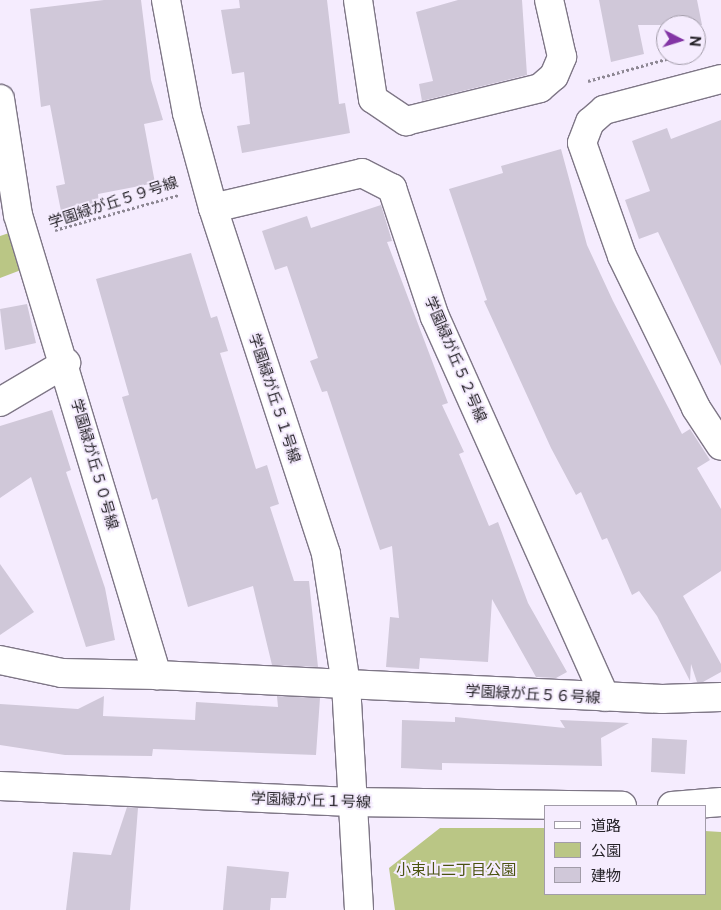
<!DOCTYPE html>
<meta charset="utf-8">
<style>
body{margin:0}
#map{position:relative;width:721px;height:910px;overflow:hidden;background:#f5ecfe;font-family:"Public Sans","Noto Sans JP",sans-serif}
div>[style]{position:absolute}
.green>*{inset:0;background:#bac685}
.building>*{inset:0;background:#d0c8d9}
.path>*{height:3px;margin-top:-1.5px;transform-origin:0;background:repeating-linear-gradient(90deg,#8e8894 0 2.5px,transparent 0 5px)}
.roads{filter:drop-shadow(1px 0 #7e7686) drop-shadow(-1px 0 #7e7686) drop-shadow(0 1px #7e7686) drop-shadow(0 -1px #7e7686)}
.minor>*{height:28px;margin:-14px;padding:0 14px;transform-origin:14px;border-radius:14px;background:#fff}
span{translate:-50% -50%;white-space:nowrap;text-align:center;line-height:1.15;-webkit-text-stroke:4px #f5ecfe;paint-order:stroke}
.street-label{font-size:15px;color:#262329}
.park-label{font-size:15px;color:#4b5311}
.legend{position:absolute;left:544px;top:805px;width:162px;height:90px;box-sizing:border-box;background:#f5ecfe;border:1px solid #a29ca9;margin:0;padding:6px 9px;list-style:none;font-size:15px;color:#262329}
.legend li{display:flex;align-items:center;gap:10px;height:25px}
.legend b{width:25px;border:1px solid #a29ca9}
.north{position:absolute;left:656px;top:15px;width:50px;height:50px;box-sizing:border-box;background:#f5ecfe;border:1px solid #a29ca9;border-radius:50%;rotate:95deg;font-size:14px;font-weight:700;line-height:20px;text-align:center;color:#262329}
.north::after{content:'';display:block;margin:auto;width:18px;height:22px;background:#8335a5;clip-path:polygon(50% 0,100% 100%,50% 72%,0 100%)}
</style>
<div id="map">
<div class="green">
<div style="clip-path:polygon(9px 233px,21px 270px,0 278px,0 236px)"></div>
<div style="clip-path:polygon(440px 828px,545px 828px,545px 894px,705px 894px,705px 831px,721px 832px,721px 910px,395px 910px,389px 868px)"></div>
</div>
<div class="building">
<div style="clip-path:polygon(104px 0,141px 0,151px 80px,163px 120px,144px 124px,155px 183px,98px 194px,99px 204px,61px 211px,56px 186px,65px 184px,50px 105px,41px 107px,30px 9px)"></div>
<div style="clip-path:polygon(239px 0,327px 0,339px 104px,345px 103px,350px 133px,242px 153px,237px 126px,250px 124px,244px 72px,232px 74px,221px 10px,240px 8px)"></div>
<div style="clip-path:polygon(458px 0,522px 0,527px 75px,422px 101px,419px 84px,433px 81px,416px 12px)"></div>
<div style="clip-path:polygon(599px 0,697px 0,702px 25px,638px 25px,644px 54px,611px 62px)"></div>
<div style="clip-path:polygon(721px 120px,721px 366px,658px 232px,639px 239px,625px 200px,650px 191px,632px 141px,667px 128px,671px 139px)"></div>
<div style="clip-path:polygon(561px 149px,587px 245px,613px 301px,682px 434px,690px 429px,710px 460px,697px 468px,721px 509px,721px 571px,683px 596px,721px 664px,721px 672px,703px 682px,697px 682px,691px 664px,690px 681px,657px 616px,639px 591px,632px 595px,607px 538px,602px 540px,581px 492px,576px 495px,551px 448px,484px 301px,487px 300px,449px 189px,503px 173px,501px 166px)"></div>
<div style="clip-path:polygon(381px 205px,392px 241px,387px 242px,448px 403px,442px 405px,464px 452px,459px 454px,489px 526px,498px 522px,528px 603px,567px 672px,556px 678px,536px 677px,492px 599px,488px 662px,420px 658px,419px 669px,386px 667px,390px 617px,399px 618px,392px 546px,380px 550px,327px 391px,322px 392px,310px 361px,318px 358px,287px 266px,275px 270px,262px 231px,307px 216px,311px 228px)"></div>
<div style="clip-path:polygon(191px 253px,211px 318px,217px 316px,228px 351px,220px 353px,256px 469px,267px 465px,279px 504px,270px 507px,294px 581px,309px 581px,318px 667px,272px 665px,253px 586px,188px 607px,157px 498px,152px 500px,141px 462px,122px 397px,129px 395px,96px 279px)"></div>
<div style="clip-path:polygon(27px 304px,36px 343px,5px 350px,0 309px)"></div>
<div style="clip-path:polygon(52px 410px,71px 470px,66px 472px,105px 588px,115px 640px,86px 647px,31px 477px,0 498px,0 426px)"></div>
<div style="clip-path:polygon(0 564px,34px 612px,0 635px)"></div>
<div style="clip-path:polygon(104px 696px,103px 716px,195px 720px,196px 702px,278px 707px,277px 696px,320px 698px,316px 755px,153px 749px,152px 756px,65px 755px,0 745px,0 704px,78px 709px)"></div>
<div style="clip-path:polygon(455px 717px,565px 728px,560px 720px,629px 723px,601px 738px,602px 766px,442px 763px,442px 770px,401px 768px,402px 720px,455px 722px)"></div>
<div style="clip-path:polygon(652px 738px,687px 740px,685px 774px,651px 772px)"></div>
<div style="clip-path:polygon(127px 807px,138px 808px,130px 910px,66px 910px,73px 852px,111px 855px)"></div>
<div style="clip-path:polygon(227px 866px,289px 872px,286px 898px,271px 898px,270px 910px,223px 910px)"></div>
</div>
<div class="path">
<div style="left:588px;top:81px;width:85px;rotate:-15.7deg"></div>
<div style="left:55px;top:230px;width:129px;rotate:-15.8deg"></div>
</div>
<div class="roads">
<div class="minor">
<div style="left:166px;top:0;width:115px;rotate:79.5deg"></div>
<div style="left:187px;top:113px;width:98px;rotate:74.7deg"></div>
<div style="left:213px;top:208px;width:364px;rotate:71.9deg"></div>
<div style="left:326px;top:554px;width:132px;rotate:81.3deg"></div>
<div style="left:346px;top:684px;width:226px;rotate:86.7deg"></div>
<div style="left:358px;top:0;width:100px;rotate:81.4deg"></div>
<div style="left:373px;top:99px;width:40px;rotate:34deg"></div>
<div style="left:406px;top:121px;width:138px;rotate:-13.8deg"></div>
<div style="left:540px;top:88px;width:18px;rotate:-41deg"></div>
<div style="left:554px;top:76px;width:21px;rotate:-67deg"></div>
<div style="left:562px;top:57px;width:58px;rotate:-102.8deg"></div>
<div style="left:721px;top:79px;width:121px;rotate:165.2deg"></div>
<div style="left:604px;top:110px;width:18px;rotate:139deg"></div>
<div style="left:590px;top:122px;width:22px;rotate:111deg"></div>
<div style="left:582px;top:143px;width:120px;rotate:70.5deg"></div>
<div style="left:622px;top:256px;width:169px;rotate:64deg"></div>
<div style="left:696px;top:408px;width:45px;rotate:56.7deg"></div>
<div style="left:0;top:99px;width:117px;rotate:81.2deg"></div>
<div style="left:18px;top:215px;width:481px;rotate:73.2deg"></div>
<div style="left:157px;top:675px;width:95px;rotate:-178.8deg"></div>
<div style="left:62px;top:673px;width:63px;rotate:-168.2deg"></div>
<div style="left:213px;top:208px;width:153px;rotate:-13.2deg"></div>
<div style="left:362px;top:173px;width:34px;rotate:27deg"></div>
<div style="left:392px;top:188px;width:136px;rotate:71.6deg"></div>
<div style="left:435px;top:317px;width:416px;rotate:65.9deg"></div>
<div style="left:0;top:402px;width:77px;rotate:-30.6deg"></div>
<div style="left:157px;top:675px;width:506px;rotate:2.72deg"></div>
<div style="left:662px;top:699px;width:59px;rotate:-1.9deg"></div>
<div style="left:0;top:786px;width:351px;rotate:2.6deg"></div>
<div style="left:351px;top:802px;width:271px;rotate:0.8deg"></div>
<div style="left:672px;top:806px;width:49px;rotate:-4.7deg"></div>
</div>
</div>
<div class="street-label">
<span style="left:113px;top:202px;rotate:-18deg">学園緑が丘５９号線</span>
<span style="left:456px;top:359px;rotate:67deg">学園緑が丘５２号線</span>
<span style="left:275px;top:398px;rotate:72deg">学園緑が丘５１号線</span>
<span style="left:95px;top:464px;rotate:74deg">学園緑が丘５０号線</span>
<span style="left:533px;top:694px;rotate:3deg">学園緑が丘５６号線</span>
<span style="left:311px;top:800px;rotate:2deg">学園緑が丘１号線</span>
</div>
<div class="park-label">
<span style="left:456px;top:870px">小束山二丁目公園</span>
</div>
<ul class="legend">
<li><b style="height:6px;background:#fff"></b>道路</li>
<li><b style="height:14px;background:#bac685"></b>公園</li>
<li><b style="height:14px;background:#d0c8d9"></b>建物</li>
</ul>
<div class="north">N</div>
</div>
